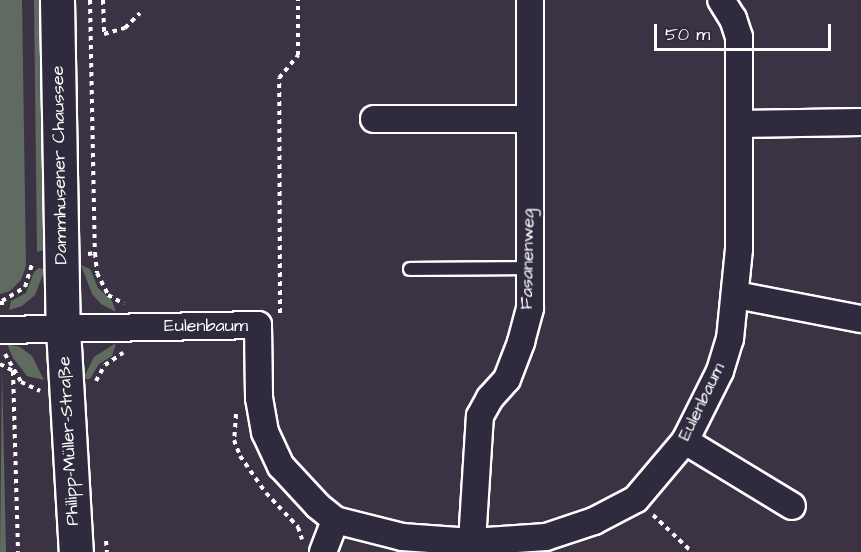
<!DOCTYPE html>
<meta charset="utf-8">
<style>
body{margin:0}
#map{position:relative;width:861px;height:552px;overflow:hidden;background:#3b3343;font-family:"Architects Daughter",sans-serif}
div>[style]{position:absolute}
.green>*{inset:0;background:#5f6b60}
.path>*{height:4px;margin-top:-2px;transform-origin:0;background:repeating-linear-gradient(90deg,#fff 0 4.5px,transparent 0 9px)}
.roads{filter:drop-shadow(2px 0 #fff) drop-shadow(-2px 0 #fff) drop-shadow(0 2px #fff) drop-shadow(0 -2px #fff)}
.lane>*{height:12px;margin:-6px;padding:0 6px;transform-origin:6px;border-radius:6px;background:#2f2a3d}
.street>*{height:26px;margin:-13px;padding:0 13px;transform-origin:13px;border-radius:13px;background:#2f2a3d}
.secondary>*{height:33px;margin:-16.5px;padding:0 16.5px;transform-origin:16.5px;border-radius:16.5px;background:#2f2a3d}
span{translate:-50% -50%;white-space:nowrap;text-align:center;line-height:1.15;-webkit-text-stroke:4.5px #2f2a3d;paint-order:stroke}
.street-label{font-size:18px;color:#fff}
.scale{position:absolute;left:654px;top:24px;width:177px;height:27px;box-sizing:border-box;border:3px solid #fff;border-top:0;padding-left:8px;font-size:18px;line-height:21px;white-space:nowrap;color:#fff;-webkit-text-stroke:4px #2f2a3d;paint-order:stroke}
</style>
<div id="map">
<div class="green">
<div style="clip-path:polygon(0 0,22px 0,26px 266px,21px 280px,10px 291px,0 294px)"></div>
<div style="clip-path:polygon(34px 0,45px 0,44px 250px,37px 252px)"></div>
<div style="clip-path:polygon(81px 265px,90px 269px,98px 288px,112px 301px,116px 312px,101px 304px,92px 294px)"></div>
<div style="clip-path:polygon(39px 268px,44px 269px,44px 272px,35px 295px,22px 306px,9px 310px,11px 301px,26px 293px,34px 272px)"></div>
<div style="clip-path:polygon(116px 343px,112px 356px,99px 364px,90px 379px,83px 379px,94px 357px)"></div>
<div style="clip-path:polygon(7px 344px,20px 347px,32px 356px,44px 380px,27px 376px,13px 358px)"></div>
<div style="clip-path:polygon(2px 368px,6px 552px,0 552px)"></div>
</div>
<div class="path">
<div style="left:90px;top:0;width:253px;rotate:88.9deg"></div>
<div style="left:103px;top:0;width:34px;rotate:88deg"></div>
<div style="left:104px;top:34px;width:22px;rotate:-16deg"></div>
<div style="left:125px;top:28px;width:21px;rotate:-45deg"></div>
<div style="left:88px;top:254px;width:7px;rotate:-8deg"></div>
<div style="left:95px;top:253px;width:20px;rotate:84deg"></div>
<div style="left:97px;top:273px;width:25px;rotate:63deg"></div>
<div style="left:108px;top:295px;width:18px;rotate:29deg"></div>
<div style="left:2px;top:305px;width:4px;rotate:-90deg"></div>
<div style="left:2px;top:301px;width:27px;rotate:-31deg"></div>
<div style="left:25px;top:287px;width:24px;rotate:-73deg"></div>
<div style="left:280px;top:313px;width:235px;rotate:-90.2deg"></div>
<div style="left:279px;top:78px;width:30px;rotate:-50deg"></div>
<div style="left:298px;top:55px;width:55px;rotate:-90deg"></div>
<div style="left:5px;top:354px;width:32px;rotate:60deg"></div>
<div style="left:21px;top:382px;width:21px;rotate:25deg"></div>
<div style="left:0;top:364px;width:15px;rotate:28deg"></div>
<div style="left:13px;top:371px;width:181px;rotate:88.4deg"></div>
<div style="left:96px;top:381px;width:18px;rotate:-61deg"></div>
<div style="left:105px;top:365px;width:22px;rotate:-34deg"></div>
<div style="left:236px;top:414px;width:26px;rotate:94deg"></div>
<div style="left:234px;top:440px;width:17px;rotate:69deg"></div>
<div style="left:240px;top:456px;width:45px;rotate:54.9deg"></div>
<div style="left:266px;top:493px;width:47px;rotate:46.7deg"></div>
<div style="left:298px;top:527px;width:13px;rotate:72deg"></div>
<div style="left:653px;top:515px;width:54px;rotate:43.5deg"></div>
<div style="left:106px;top:541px;width:11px;rotate:85deg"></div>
</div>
<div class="roads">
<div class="lane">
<div style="left:410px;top:269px;width:119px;rotate:-0.5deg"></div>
</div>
<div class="street">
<div style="left:374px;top:119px;width:155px"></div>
<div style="left:739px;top:124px;width:122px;rotate:-0.9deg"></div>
<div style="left:736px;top:295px;width:127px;rotate:10.9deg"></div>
<div style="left:0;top:330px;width:258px;rotate:-1.1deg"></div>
<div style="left:258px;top:325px;width:73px;rotate:89.2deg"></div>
<div style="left:259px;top:398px;width:35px;rotate:80deg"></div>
<div style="left:265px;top:432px;width:38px;rotate:65deg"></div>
<div style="left:281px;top:466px;width:54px;rotate:47.2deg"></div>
<div style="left:318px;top:506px;width:22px;rotate:39deg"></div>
<div style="left:335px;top:520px;width:69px;rotate:14.2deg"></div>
<div style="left:402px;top:537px;width:70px;rotate:4.1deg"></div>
<div style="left:472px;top:542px;width:74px;rotate:-3.9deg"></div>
<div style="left:546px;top:537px;width:51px;rotate:-18.4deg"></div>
<div style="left:594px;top:521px;width:47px;rotate:-27.6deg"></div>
<div style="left:636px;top:499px;width:76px;rotate:-49.8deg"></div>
<div style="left:685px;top:441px;width:78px;rotate:-63.4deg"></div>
<div style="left:720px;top:371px;width:34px;rotate:-73deg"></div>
<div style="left:730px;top:339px;width:90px;rotate:-84.3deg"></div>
<div style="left:739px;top:249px;width:212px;rotate:-90deg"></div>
<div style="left:739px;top:37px;width:19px;rotate:-108deg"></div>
<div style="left:733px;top:19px;width:22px;rotate:-122deg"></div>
<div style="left:685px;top:441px;width:125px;rotate:31.3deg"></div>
<div style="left:472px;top:542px;width:126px;rotate:-86.4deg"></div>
<div style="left:480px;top:416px;width:21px;rotate:-61deg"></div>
<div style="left:490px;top:398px;width:25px;rotate:-48deg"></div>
<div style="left:507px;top:379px;width:40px;rotate:-69deg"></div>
<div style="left:521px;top:342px;width:35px;rotate:-75deg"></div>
<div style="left:530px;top:308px;width:308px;rotate:-90deg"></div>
<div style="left:323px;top:552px;width:34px;rotate:-69deg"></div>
</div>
<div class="secondary">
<div style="left:57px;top:0;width:329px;rotate:89deg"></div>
<div style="left:63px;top:329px;width:223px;rotate:86.7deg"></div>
</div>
</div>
<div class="street-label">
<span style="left:60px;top:165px;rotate:-91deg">Dammhusener Chaussee</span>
<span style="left:528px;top:259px;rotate:-89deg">Fasanenweg</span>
<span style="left:206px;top:326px">Eulenbaum</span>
<span style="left:702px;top:402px;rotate:-64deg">Eulenbaum</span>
<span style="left:69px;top:441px;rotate:-93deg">Philipp-Müller-Straße</span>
</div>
<div class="scale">50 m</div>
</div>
